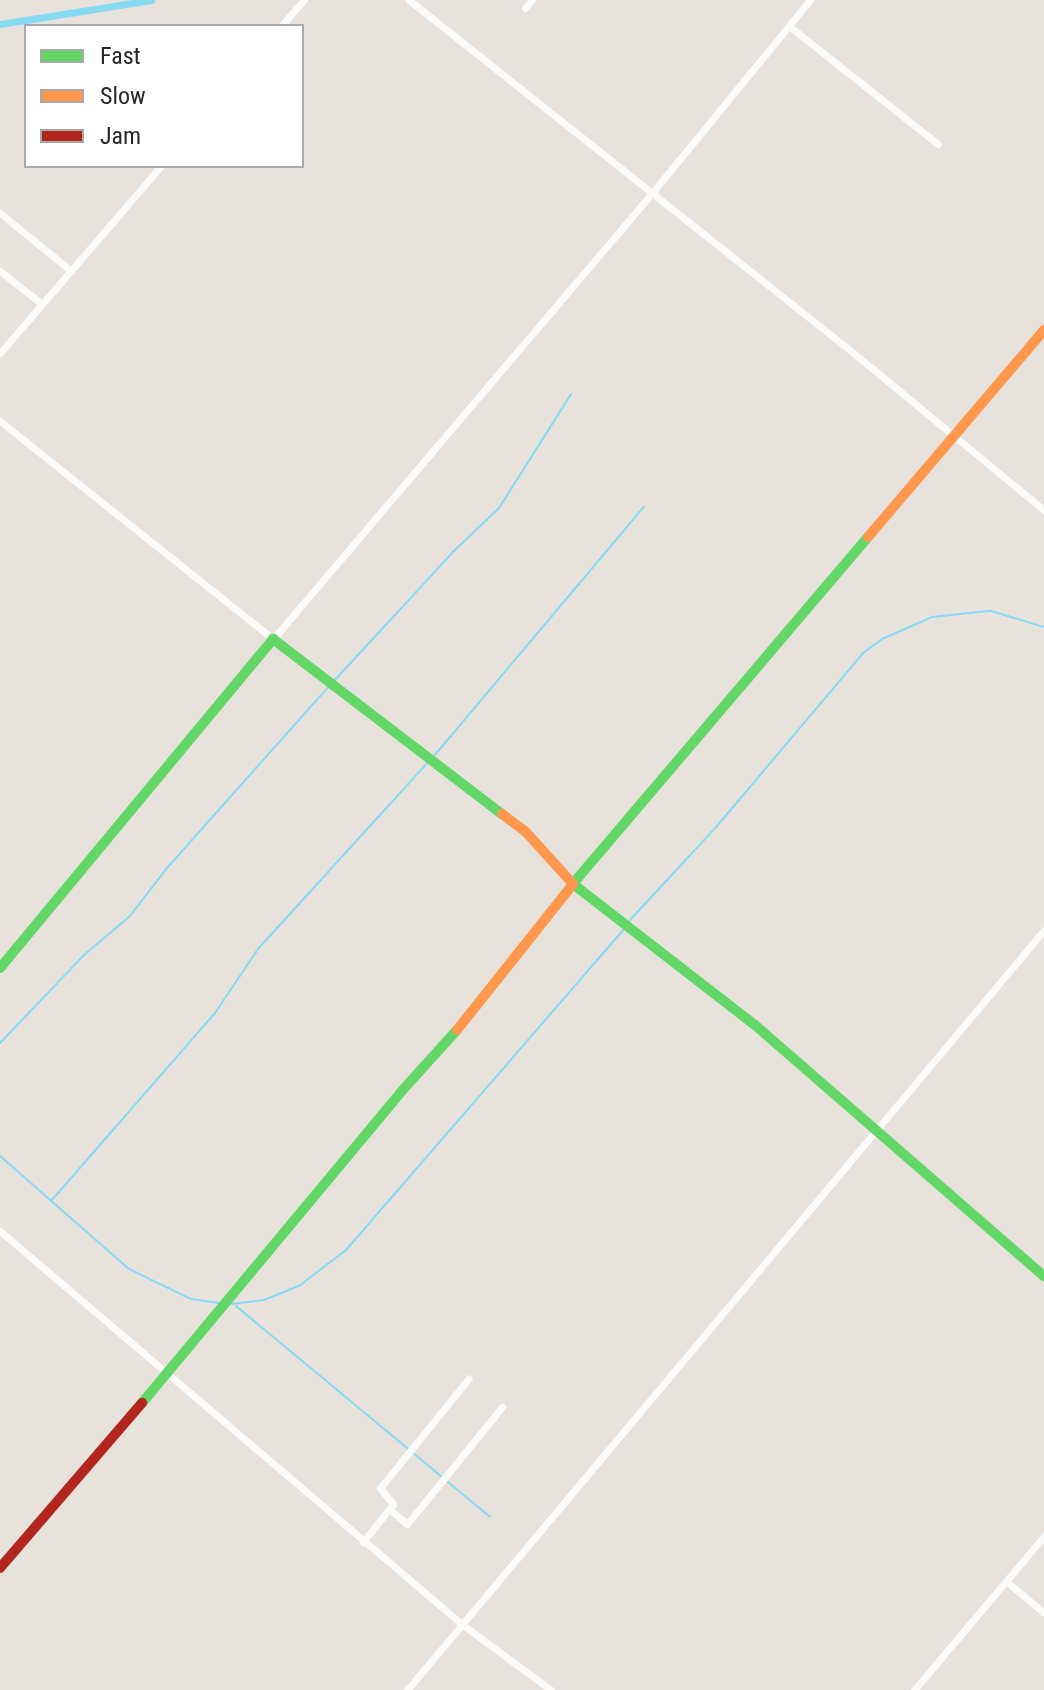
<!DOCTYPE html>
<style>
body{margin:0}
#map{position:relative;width:1044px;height:1690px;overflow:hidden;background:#e7e2dc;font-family:"Roboto Condensed",sans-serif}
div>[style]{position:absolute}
.stream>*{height:2px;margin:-1px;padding:0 1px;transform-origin:1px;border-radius:1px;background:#86daf2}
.canal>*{height:7px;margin:-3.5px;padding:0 3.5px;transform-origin:3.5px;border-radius:3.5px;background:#86daf2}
.street>*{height:7px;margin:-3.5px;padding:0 3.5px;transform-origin:3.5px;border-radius:3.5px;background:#fbfbfa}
.fast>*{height:10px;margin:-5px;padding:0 5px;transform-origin:5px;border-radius:5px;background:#63d668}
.slow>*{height:10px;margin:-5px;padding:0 5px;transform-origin:5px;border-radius:5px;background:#ff974d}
.jam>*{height:10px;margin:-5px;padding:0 5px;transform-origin:5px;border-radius:5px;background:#b3261e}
span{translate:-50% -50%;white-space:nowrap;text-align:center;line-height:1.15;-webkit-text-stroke:8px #fff;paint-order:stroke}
.legend{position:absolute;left:24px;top:24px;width:280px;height:144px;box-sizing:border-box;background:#fff;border:2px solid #a9a9a9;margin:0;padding:10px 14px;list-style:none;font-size:24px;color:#272727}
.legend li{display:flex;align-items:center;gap:16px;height:40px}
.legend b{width:40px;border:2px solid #a9a9a9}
</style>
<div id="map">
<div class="stream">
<div style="left:334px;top:681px;width:177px;rotate:-47.3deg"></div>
<div style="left:454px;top:551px;width:62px;rotate:-43.7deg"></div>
<div style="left:499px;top:508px;width:135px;rotate:-57.7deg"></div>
<div style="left:434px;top:756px;width:326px;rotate:-49.9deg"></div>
<div style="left:630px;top:920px;width:128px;rotate:-47.2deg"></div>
<div style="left:717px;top:826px;width:226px;rotate:-49.8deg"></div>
<div style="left:863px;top:653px;width:24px;rotate:-36deg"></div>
<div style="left:882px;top:639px;width:55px;rotate:-23.7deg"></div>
<div style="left:932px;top:617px;width:28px;rotate:-6deg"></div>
<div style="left:960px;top:614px;width:31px;rotate:-6deg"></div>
<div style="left:991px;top:611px;width:55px;rotate:16.8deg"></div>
<div style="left:0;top:1043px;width:122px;rotate:-46.3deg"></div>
<div style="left:84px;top:955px;width:60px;rotate:-40.3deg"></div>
<div style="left:130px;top:916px;width:61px;rotate:-52.4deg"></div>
<div style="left:167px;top:868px;width:244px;rotate:-48.3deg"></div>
<div style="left:0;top:1156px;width:171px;rotate:41.2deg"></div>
<div style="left:129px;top:1269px;width:69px;rotate:25.8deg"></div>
<div style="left:191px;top:1299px;width:30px;rotate:8deg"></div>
<div style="left:51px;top:1201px;width:249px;rotate:-48.9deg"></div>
<div style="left:215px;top:1013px;width:77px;rotate:-56.1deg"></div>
<div style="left:258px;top:949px;width:254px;rotate:-47.7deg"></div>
<div style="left:232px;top:1304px;width:32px;rotate:-7deg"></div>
<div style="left:264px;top:1300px;width:38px;rotate:-22deg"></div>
<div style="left:299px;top:1286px;width:59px;rotate:-37.5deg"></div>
<div style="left:346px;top:1250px;width:423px;rotate:-49.1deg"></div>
<div style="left:236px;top:1306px;width:330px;rotate:39.7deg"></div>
</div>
<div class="canal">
<div style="left:0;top:24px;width:153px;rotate:-9deg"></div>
</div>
<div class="street">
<div style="left:409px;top:0;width:564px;rotate:38.45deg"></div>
<div style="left:851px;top:351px;width:250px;rotate:39.5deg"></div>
<div style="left:525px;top:8px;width:11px;rotate:-49deg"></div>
<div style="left:281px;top:26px;width:35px;rotate:-49deg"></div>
<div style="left:789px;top:26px;width:190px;rotate:38.4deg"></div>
<div style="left:0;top:213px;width:92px;rotate:39.2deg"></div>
<div style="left:0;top:271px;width:53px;rotate:38.2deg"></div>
<div style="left:0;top:353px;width:247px;rotate:-49.3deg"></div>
<div style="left:0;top:421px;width:349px;rotate:38.6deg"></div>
<div style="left:273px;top:639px;width:585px;rotate:-49.64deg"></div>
<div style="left:652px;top:193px;width:249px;rotate:-50.7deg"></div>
<div style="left:0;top:1231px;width:608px;rotate:40.4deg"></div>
<div style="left:463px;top:1625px;width:109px;rotate:36.5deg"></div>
<div style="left:389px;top:1509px;width:23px;rotate:40deg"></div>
<div style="left:407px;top:1524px;width:151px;rotate:-50.9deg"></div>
<div style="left:363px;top:1542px;width:48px;rotate:-51.7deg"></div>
<div style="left:393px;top:1504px;width:21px;rotate:-129deg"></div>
<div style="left:380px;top:1488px;width:141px;rotate:-51deg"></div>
<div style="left:1007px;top:1582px;width:48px;rotate:40deg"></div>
<div style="left:407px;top:1690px;width:992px;rotate:-50.03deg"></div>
<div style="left:914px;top:1690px;width:202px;rotate:-49.8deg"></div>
</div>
<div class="fast">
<div style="left:868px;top:537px;width:455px;rotate:130.4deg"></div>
<div style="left:573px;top:884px;width:230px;rotate:37.8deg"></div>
<div style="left:755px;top:1025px;width:383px;rotate:41deg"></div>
<div style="left:0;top:968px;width:428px;rotate:-50.3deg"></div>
<div style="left:273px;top:639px;width:288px;rotate:37.4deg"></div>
<div style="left:142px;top:1403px;width:403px;rotate:-50.2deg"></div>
<div style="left:400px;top:1093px;width:85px;rotate:-47.9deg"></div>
</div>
<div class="slow">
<div style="left:868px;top:537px;width:272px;rotate:-49.6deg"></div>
<div style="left:457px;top:1030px;width:186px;rotate:-51.5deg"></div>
<div style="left:573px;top:884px;width:70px;rotate:-132.1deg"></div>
<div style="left:526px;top:832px;width:30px;rotate:-143deg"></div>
</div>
<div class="jam">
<div style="left:0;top:1568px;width:218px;rotate:-49.3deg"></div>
</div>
<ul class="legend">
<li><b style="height:10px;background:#63d668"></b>Fast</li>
<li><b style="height:10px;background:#ff974d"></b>Slow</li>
<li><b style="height:10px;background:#b3261e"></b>Jam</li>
</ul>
</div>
